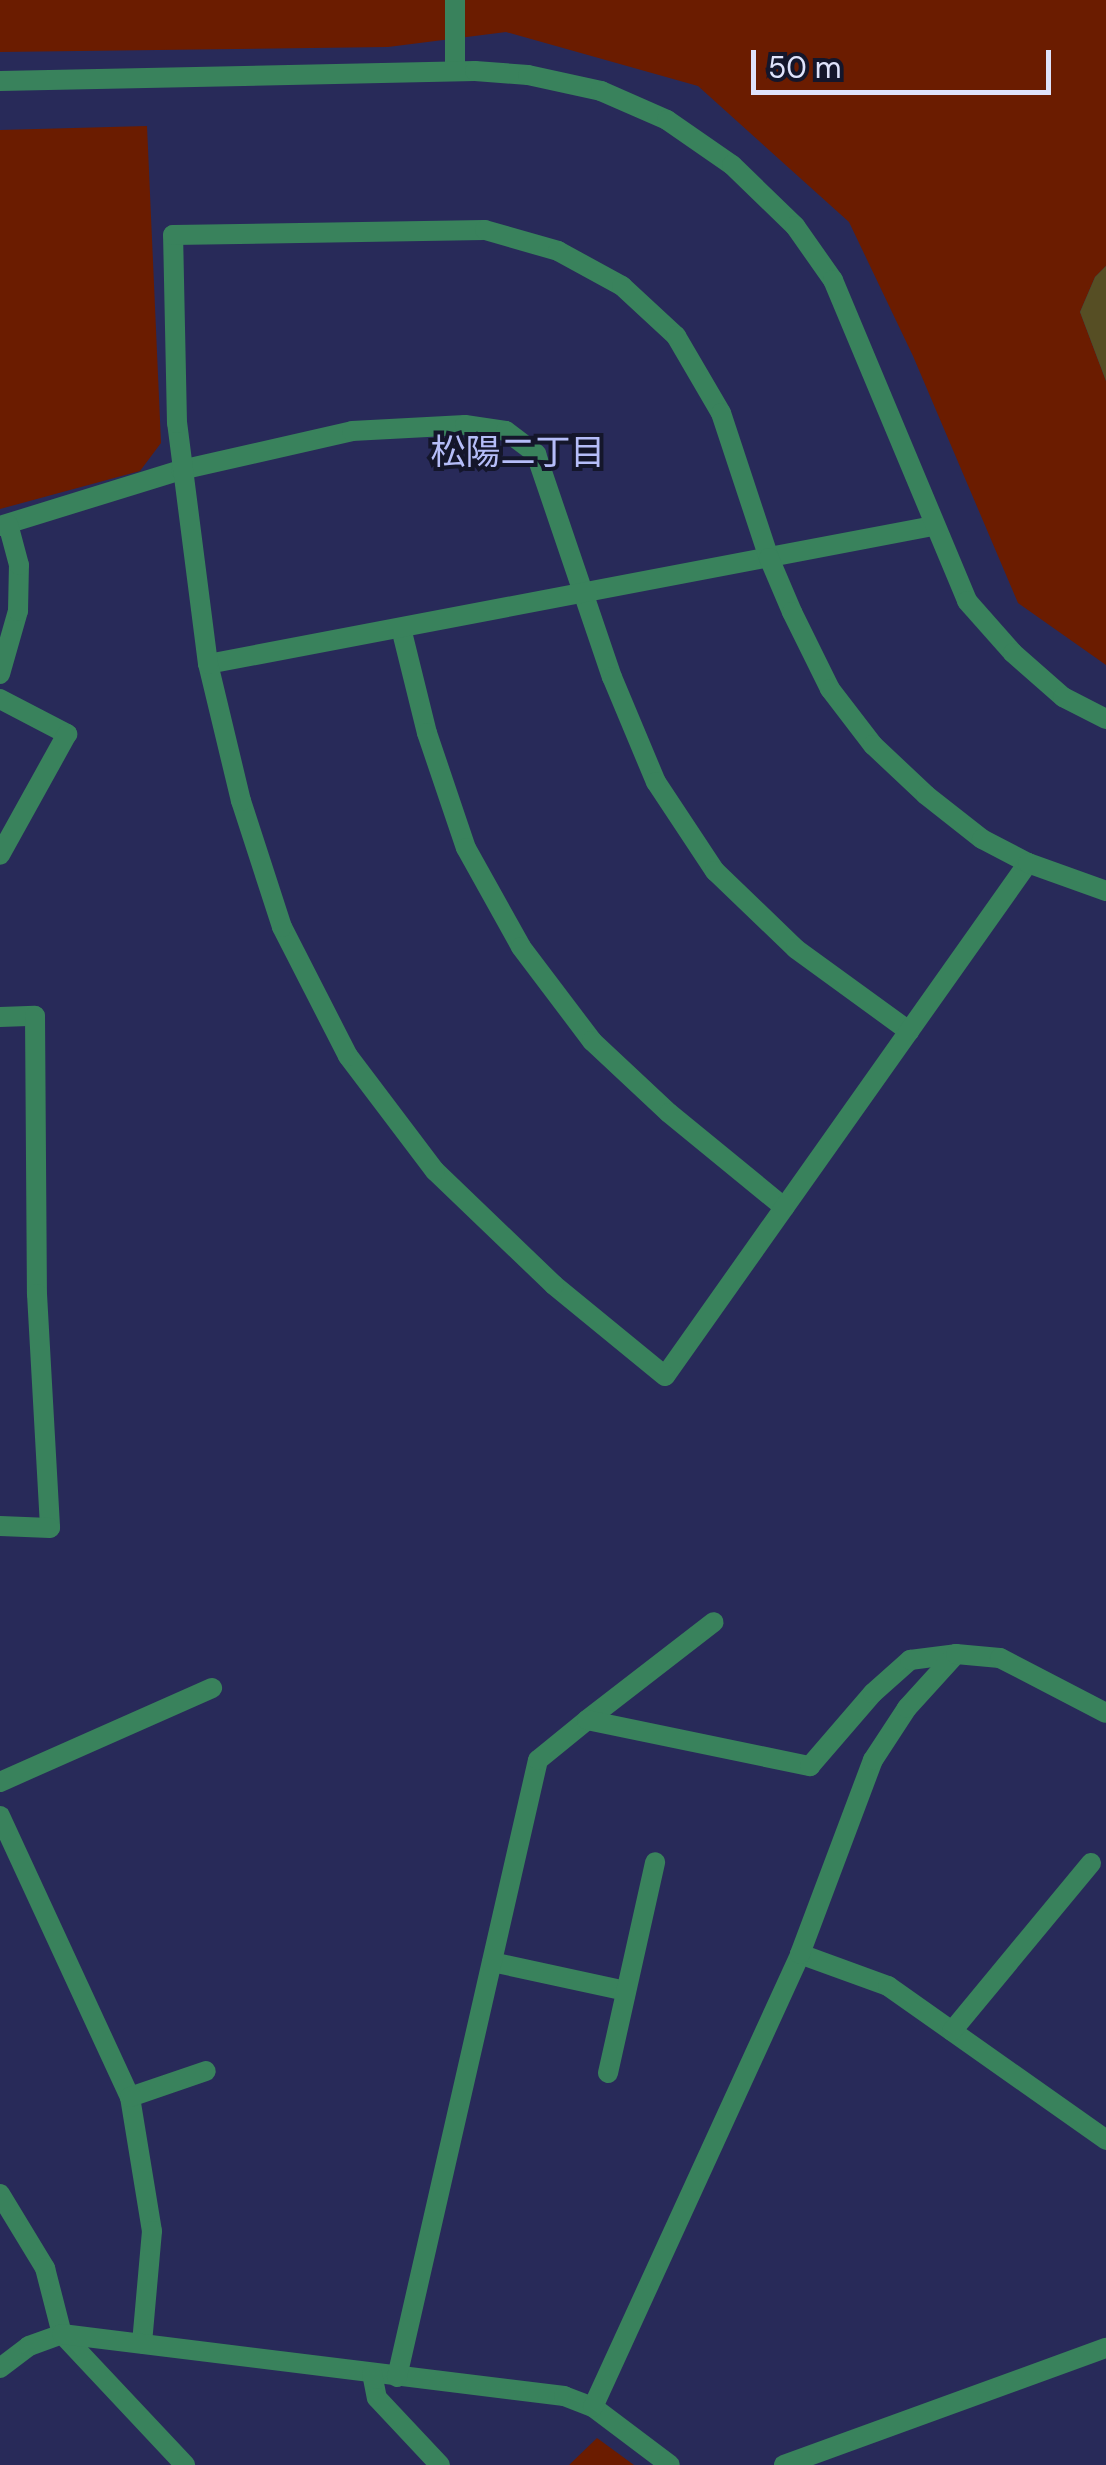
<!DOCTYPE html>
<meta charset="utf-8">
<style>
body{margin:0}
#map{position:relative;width:1106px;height:2465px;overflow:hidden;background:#282a59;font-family:"DM Sans","Noto Sans JP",sans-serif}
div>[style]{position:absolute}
.green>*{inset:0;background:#6b1c00}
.water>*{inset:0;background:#564e24}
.minor>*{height:20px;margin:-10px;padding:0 10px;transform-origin:10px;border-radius:10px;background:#39825c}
.tertiary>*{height:20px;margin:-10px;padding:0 10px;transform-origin:10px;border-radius:10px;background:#39825c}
span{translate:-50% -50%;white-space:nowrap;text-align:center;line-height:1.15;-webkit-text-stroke:8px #14162b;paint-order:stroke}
.neighbourhood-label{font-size:35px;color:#b5bdf8}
.scale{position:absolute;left:751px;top:50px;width:300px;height:45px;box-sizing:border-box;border:5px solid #dfe3fb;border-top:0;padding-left:12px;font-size:30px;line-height:35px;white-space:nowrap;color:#dfe3fb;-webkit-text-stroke:8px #14162b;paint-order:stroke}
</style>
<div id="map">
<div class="green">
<div style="clip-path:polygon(0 0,1106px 0,1106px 266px,1095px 277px,1080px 312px,1106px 381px,1106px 665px,1018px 603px,913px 356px,849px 222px,698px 86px,506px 32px,388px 47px,0 52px)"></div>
<div style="clip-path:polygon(147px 126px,161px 443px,140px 471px,0 509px,0 130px)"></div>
<div style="clip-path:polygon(597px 2438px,634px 2465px,569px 2465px)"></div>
</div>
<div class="water">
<div style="clip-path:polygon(1106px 266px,1106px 381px,1080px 312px,1095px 277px)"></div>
</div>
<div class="minor">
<div style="left:0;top:526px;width:189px;rotate:-17.2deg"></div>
<div style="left:181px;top:470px;width:175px;rotate:-12.8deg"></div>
<div style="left:352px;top:431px;width:113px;rotate:-3deg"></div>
<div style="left:465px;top:425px;width:41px;rotate:8.3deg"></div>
<div style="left:506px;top:431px;width:38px;rotate:37deg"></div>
<div style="left:536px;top:454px;width:236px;rotate:71.2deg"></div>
<div style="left:612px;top:677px;width:114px;rotate:67.3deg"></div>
<div style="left:656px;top:782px;width:107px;rotate:56.5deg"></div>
<div style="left:715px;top:871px;width:112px;rotate:43.9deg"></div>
<div style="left:796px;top:949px;width:140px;rotate:36deg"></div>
<div style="left:401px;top:628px;width:108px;rotate:76.1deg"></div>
<div style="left:427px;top:733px;width:121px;rotate:71.3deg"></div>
<div style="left:466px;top:848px;width:113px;rotate:60.9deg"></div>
<div style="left:521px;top:947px;width:118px;rotate:52.9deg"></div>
<div style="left:592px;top:1041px;width:105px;rotate:43.1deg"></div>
<div style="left:669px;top:1113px;width:149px;rotate:39.3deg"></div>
<div style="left:208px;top:664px;width:738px;rotate:-10.78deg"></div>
<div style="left:0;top:674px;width:66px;rotate:-74.1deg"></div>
<div style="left:18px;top:611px;width:46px;rotate:-88.8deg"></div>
<div style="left:19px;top:565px;width:42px;rotate:-105deg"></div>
<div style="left:0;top:699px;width:76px;rotate:27.6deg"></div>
<div style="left:67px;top:734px;width:138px;rotate:119deg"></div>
<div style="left:1028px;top:863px;width:628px;rotate:125.28deg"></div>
<div style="left:665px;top:1376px;width:144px;rotate:-140.7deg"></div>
<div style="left:554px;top:1285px;width:165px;rotate:-136.2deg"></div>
<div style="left:435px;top:1171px;width:144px;rotate:-127.1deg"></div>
<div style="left:348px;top:1056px;width:145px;rotate:-117.1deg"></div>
<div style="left:282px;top:927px;width:133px;rotate:-108deg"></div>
<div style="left:241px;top:801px;width:141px;rotate:-103.5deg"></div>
<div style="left:208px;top:664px;width:243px;rotate:-97.3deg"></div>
<div style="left:177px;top:423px;width:188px;rotate:-91.2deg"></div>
<div style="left:173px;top:235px;width:312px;rotate:-0.9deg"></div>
<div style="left:485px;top:230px;width:76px;rotate:16deg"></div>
<div style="left:558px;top:251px;width:73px;rotate:28.7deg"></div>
<div style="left:622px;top:286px;width:74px;rotate:42.8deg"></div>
<div style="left:676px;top:336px;width:89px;rotate:59.7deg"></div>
<div style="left:721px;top:413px;width:153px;rotate:71.7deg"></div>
<div style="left:769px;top:558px;width:59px;rotate:66.9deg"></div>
<div style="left:792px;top:612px;width:86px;rotate:63.7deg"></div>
<div style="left:830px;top:689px;width:71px;rotate:52.5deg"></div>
<div style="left:873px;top:745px;width:73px;rotate:43.3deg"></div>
<div style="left:926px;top:795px;width:71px;rotate:38.2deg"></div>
<div style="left:982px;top:839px;width:52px;rotate:27.6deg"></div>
<div style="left:1028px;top:863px;width:83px;rotate:19.7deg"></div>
<div style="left:0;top:1017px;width:35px;rotate:-2deg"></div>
<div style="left:35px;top:1016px;width:278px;rotate:89.6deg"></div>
<div style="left:37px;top:1294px;width:234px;rotate:86.8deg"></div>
<div style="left:50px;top:1528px;width:50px;rotate:-177.7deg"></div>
<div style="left:587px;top:1720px;width:160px;rotate:-37.7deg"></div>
<div style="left:0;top:1782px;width:232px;rotate:-23.9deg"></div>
<div style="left:0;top:1816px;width:310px;rotate:65.2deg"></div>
<div style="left:130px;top:2097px;width:136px;rotate:80.7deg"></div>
<div style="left:152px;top:2231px;width:113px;rotate:95.1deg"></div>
<div style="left:800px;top:1954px;width:94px;rotate:20deg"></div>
<div style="left:888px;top:1986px;width:267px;rotate:35.2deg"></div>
<div style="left:492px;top:1962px;width:137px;rotate:12.2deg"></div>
<div style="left:952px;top:2031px;width:218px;rotate:-50.4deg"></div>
<div style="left:608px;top:2073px;width:216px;rotate:-77.4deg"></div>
<div style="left:130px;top:2097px;width:80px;rotate:-18.9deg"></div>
<div style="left:0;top:2194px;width:87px;rotate:58.7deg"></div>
<div style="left:45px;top:2268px;width:68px;rotate:75.6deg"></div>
<div style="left:62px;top:2334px;width:180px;rotate:46.8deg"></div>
<div style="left:0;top:2368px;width:36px;rotate:-37deg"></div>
<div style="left:29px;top:2346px;width:35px;rotate:-20deg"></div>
<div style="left:62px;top:2334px;width:506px;rotate:7.04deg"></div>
<div style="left:564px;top:2396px;width:31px;rotate:21deg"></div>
<div style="left:593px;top:2407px;width:96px;rotate:37deg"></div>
<div style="left:372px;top:2373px;width:25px;rotate:79deg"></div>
<div style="left:377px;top:2398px;width:92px;rotate:46.8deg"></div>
<div style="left:397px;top:2377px;width:633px;rotate:-77.13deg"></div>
<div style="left:538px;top:1760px;width:63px;rotate:-39.2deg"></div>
<div style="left:587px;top:1720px;width:228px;rotate:11.7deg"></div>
<div style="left:810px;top:1766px;width:96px;rotate:-49.2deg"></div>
<div style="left:873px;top:1693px;width:50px;rotate:-41.7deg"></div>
<div style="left:910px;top:1660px;width:46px;rotate:-7.4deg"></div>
<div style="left:593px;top:2407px;width:498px;rotate:-65.4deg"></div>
<div style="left:800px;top:1954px;width:207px;rotate:-69.4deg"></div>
<div style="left:873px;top:1760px;width:62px;rotate:-56.8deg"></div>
<div style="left:907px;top:1708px;width:73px;rotate:-47.8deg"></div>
<div style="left:956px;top:1654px;width:44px;rotate:5.2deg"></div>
<div style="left:1000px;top:1658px;width:119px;rotate:27.4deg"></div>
<div style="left:784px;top:2465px;width:343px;rotate:-20deg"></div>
</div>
<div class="tertiary">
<div style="left:455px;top:0;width:71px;rotate:90deg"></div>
<div style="left:0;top:81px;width:475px;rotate:-1.2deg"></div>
<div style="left:475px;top:71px;width:53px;rotate:4.3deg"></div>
<div style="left:528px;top:75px;width:75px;rotate:12.4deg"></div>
<div style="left:601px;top:91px;width:72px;rotate:23.7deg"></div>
<div style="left:667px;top:120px;width:79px;rotate:34.7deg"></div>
<div style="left:732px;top:165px;width:88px;rotate:44.1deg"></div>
<div style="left:795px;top:226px;width:66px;rotate:54.9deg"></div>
<div style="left:833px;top:280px;width:348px;rotate:67.3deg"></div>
<div style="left:967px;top:601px;width:69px;rotate:48.5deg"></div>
<div style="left:1013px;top:653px;width:67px;rotate:41.3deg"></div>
<div style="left:1063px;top:697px;width:48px;rotate:27.1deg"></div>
</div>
<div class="neighbourhood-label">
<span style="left:518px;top:452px">松陽二丁目</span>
</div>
<div class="scale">50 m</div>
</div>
